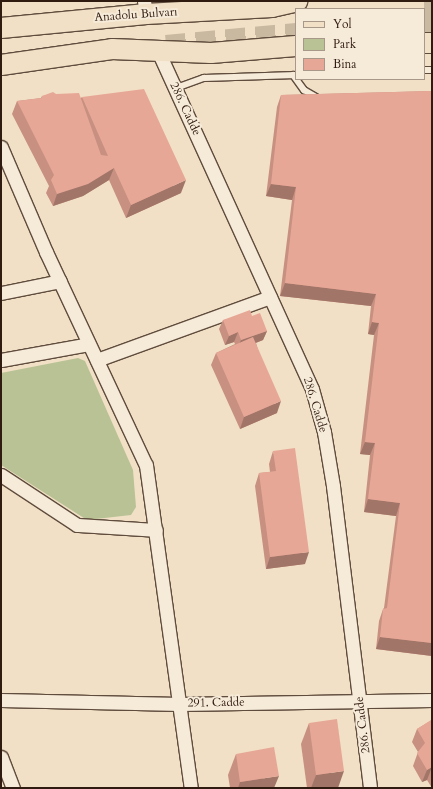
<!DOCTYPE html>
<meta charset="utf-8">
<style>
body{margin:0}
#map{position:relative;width:433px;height:789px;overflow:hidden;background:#f1e0c5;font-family:Cardo,serif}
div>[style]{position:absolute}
.green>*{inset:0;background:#b9c295}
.primary-tunnel>*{height:20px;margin-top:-10px;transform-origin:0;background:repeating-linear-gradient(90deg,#cab9a1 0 20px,transparent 0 30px)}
.roads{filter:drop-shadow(1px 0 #604c3d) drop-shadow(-1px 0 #604c3d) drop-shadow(0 1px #604c3d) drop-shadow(0 -1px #604c3d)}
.service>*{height:6px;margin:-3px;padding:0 3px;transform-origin:3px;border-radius:3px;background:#f6ebd9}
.minor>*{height:13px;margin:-6.5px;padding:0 6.5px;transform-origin:6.5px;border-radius:6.5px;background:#f6ebd9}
.primary>*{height:20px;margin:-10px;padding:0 10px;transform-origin:10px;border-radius:10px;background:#f1e0c5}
.wall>*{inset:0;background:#c79081}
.shaded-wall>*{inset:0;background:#a27569}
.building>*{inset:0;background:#e7a796}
span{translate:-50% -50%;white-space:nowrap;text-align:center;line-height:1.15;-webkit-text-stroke:4px #f6ebd9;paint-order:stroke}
.street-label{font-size:12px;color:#301b10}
.frame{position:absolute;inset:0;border:2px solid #301b10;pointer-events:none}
.legend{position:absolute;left:295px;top:8px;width:130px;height:72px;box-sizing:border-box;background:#f6ebd9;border:1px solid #a79889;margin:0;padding:5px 7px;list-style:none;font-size:12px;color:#301b10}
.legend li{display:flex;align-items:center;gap:8px;height:20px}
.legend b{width:20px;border:1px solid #a79889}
</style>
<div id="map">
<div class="green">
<div style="clip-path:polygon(78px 358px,85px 361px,133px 470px,136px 507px,131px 515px,87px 520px,1px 465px,1px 373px)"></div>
</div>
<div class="primary-tunnel">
<div style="left:424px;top:11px;width:8px"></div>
<div style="left:424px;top:27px;width:8px"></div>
<div style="left:166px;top:45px;width:131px;rotate:-5.3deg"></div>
</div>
<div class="roads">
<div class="service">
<div style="left:424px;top:70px;width:8px"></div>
<div style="left:293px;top:75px;width:19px;rotate:54deg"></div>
<div style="left:304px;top:90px;width:14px;rotate:30deg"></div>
<div style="left:176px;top:88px;width:30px;rotate:-20deg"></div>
<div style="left:204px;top:78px;width:92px;rotate:-1.9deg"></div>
</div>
<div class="minor">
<div style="left:144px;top:1px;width:13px;rotate:81deg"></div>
<div style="left:158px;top:51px;width:371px;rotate:65.5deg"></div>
<div style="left:312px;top:389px;width:45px;rotate:74.4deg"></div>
<div style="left:324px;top:432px;width:55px;rotate:80.5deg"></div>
<div style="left:333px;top:486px;width:304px;rotate:83deg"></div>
<div style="left:1px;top:147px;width:114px;rotate:66.8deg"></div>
<div style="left:46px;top:252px;width:235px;rotate:64.9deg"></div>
<div style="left:146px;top:465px;width:326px;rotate:82.1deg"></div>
<div style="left:1px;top:293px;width:60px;rotate:-11.5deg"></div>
<div style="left:1px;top:360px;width:89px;rotate:-10.3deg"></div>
<div style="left:97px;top:360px;width:184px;rotate:-20deg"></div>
<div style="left:1px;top:475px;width:91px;rotate:33.3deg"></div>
<div style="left:77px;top:525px;width:79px;rotate:3.6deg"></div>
<div style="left:1px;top:700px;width:179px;rotate:1.3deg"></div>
<div style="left:180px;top:704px;width:252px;rotate:-0.9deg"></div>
<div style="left:1px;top:757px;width:33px;rotate:69deg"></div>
</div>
<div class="primary">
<div style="left:1px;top:28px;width:146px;rotate:-5.5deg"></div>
<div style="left:146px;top:14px;width:126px;rotate:-3.2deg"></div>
<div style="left:272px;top:7px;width:26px;rotate:-13deg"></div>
<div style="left:424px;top:43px;width:8px"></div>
<div style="left:1px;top:65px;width:112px;rotate:-8.2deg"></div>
<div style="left:112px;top:49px;width:99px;rotate:2.3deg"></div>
<div style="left:211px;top:53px;width:85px;rotate:-4.7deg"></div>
</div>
</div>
<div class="wall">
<div style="clip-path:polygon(432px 91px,432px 656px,376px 649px,379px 621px,383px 609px,384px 608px,396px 516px,364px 512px,370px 455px,360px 454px,374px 335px,368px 334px,371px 306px,280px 296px,292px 200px,266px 196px,277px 107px,281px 95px)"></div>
<div style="clip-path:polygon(56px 94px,81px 98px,82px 97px,181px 193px,126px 218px,109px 180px,83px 196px,53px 206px,46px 193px,49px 186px,12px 114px,17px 101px,41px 98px,42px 96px)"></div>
<div style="clip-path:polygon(252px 316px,267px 331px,263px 340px,256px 343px,277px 413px,240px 429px,211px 365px,216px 353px,235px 344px,234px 342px,225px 345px,219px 329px,223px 320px)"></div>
<div style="clip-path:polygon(273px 451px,305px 564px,266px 569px,255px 486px,259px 473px,270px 472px,269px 464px)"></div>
<div style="clip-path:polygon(432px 720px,432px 788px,427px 780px,422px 782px,413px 766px,418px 752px,412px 742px,417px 729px)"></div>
<div style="clip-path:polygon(309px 723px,338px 788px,307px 788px,301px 744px)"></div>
<div style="clip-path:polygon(236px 754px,274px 788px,230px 788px,228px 775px)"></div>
</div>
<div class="shaded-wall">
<div style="clip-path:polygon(114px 168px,109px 180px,83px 196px,53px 206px,57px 194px)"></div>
<div style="clip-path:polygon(186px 180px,181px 193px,126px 218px,131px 205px)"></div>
<div style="clip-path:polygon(271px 184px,296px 187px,292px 200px,266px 196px)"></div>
<div style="clip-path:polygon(285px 283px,376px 294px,371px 306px,280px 296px)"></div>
<div style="clip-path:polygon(372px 322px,379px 323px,374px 335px,368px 334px)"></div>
<div style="clip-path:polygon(267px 331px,263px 340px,237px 350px,241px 340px)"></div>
<div style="clip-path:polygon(238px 332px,234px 342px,225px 345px,229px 336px)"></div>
<div style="clip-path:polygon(281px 401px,277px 413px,240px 429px,244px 417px)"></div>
<div style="clip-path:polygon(365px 442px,375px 443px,370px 455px,360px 454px)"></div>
<div style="clip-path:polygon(368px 499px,400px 503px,396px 516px,364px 512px)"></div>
<div style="clip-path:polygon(309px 552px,305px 564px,266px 569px,270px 557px)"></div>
<div style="clip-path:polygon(380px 637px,432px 643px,432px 656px,376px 649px)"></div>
<div style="clip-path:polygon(432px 767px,427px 780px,422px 782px,427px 770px)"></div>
<div style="clip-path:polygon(344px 771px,338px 788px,311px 788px,316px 775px)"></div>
<div style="clip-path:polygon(279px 776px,274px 788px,238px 788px,240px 782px)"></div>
</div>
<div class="building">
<div style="clip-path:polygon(144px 89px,186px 180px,131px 205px,114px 168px,88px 184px,57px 194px,51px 180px,54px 175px,17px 101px,42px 98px,42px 96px,53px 92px,56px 94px,79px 93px,101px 155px,108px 156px,82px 97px)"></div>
<div style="clip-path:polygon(432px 91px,432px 643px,380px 637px,383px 609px,387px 608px,400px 503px,368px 499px,375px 443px,365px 442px,379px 323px,372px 322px,376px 294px,285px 283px,296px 187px,271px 184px,281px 95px)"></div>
<div style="clip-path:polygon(250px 310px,252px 316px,260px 313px,267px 331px,241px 340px,238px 332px,229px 336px,223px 320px)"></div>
<div style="clip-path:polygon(253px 337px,281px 401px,244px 417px,216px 353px)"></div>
<div style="clip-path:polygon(295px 448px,309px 552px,270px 557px,259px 473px,276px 471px,273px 451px)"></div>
<div style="clip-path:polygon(337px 719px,344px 771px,316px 775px,309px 723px)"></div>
<div style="clip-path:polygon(431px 720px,432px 720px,432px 768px,432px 767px,427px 770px,417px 753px,425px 743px,417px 729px)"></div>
<div style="clip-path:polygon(274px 747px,279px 776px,240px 782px,236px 754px)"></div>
</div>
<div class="street-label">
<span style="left:136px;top:15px;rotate:-4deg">Anadolu Bulvarı</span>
<span style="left:185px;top:109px;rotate:65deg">286. Cadde</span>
<span style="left:315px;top:405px;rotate:73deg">286. Cadde</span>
<span style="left:216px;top:703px;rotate:-1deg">291. Cadde</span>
<span style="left:363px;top:725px;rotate:-97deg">286. Cadde</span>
</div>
<div class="frame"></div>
<ul class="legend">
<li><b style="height:5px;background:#f1e0c5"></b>Yol</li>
<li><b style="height:11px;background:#b9c295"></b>Park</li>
<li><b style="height:11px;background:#e7a796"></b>Bina</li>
</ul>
</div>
